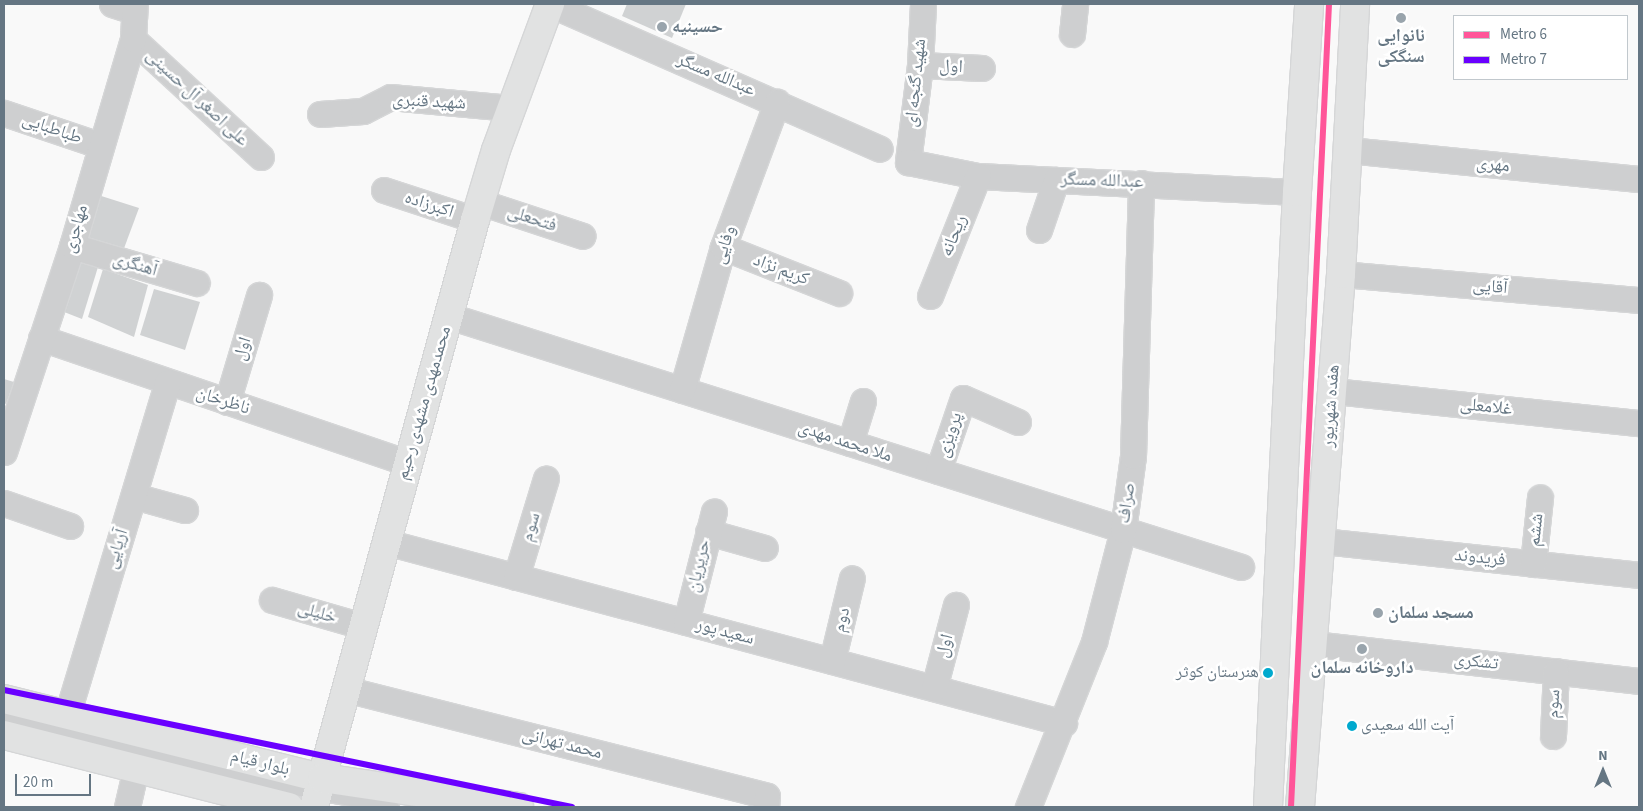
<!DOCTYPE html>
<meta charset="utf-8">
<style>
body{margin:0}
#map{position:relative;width:1643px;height:811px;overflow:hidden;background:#f9f9f9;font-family:"Source Sans 3","Noto Naskh Arabic",sans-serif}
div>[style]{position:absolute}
.building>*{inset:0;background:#d0d2d3}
.roads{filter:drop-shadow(1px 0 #d5d6d7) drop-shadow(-1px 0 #d5d6d7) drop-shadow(0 1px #d5d6d7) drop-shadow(0 -1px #d5d6d7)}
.lane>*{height:12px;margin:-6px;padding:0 6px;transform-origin:6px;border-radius:6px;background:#cecfd0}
.street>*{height:25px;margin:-12.5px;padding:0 12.5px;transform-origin:12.5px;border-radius:12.5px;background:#cecfd0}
.secondary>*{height:28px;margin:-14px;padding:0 14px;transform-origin:14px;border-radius:14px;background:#e1e2e2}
.primary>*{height:28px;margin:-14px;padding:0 14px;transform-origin:14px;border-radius:14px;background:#e1e2e2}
.metro-1>*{height:6px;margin:-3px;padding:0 3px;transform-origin:3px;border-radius:3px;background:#f59}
.metro-2>*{height:6px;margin:-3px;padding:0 3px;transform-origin:3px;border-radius:3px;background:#6a00ff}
.dots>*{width:14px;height:14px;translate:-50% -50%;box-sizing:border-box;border:2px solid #fff;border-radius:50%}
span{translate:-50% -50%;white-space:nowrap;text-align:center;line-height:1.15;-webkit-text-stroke:5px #fff;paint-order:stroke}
.bus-label{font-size:17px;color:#657683}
.right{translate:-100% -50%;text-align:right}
.left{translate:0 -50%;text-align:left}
.poi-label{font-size:18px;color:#657683;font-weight:700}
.street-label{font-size:18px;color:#657683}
.frame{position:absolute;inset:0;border:5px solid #657683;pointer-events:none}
.legend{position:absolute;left:1453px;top:15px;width:175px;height:65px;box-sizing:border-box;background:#fff;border:1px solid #c1c8cd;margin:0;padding:6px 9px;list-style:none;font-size:15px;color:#657683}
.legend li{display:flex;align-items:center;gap:10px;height:25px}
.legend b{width:25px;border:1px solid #c1c8cd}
.north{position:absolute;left:1578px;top:746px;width:50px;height:50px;-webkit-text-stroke:4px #fff;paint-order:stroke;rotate:0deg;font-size:14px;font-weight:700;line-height:20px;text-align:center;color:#657683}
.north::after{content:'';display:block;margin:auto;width:18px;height:22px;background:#657683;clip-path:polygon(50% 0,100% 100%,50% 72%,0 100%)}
.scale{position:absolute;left:15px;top:774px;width:76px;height:22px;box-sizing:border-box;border:2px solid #657683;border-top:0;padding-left:6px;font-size:15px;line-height:18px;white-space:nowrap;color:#657683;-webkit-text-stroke:4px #fff;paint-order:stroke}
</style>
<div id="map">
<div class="building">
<div style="clip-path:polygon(627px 4px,686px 4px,672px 38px,622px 16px)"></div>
<div style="clip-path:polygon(95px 194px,139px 208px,123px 251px,81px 240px)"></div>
<div style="clip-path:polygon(74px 260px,98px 267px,82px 319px,59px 310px)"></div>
<div style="clip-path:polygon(103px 269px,148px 285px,134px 337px,88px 317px)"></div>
<div style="clip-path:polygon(154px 289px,200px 302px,185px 350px,140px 335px)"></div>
<div style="clip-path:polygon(4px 379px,14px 382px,6px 404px,4px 403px)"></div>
</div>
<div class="roads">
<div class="lane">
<div style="left:4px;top:716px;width:323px;rotate:14deg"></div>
<div style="left:317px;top:794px;width:77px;rotate:9.7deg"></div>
</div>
<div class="street">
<div style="left:112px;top:4px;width:23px;rotate:18deg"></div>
<div style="left:550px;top:4px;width:360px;rotate:23.7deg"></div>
<div style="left:923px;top:4px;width:61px;rotate:92.8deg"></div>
<div style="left:920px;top:65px;width:98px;rotate:97.1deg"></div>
<div style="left:908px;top:162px;width:71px;rotate:11.3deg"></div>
<div style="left:978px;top:176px;width:319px;rotate:2.9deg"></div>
<div style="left:1072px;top:34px;width:30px;rotate:-84deg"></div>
<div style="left:133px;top:39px;width:174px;rotate:42.7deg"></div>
<div style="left:920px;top:65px;width:62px;rotate:2.8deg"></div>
<div style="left:4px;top:113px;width:100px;rotate:18.6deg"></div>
<div style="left:320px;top:114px;width:43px;rotate:-4deg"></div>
<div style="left:363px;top:111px;width:30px;rotate:-27deg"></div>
<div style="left:390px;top:97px;width:121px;rotate:5.2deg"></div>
<div style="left:1348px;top:150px;width:292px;rotate:5.7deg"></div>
<div style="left:384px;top:190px;width:96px;rotate:18.2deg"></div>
<div style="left:480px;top:202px;width:108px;rotate:18.3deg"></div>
<div style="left:1039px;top:230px;width:53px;rotate:-71.2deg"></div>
<div style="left:72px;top:246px;width:130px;rotate:16.5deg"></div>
<div style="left:723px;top:247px;width:125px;rotate:21.6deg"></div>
<div style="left:1341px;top:274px;width:299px;rotate:5deg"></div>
<div style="left:930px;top:296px;width:129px;rotate:-68.2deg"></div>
<div style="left:449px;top:316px;width:831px;rotate:17.58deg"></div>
<div style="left:41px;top:338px;width:385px;rotate:18.8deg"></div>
<div style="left:682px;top:390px;width:149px;rotate:-74deg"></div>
<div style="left:723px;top:247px;width:155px;rotate:-69.6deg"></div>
<div style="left:1333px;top:391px;width:308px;rotate:6deg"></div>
<div style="left:227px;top:402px;width:112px;rotate:-73.3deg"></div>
<div style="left:850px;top:443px;width:44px;rotate:-72.8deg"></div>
<div style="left:4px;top:452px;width:217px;rotate:-71.7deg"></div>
<div style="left:72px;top:246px;width:216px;rotate:-73.6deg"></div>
<div style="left:133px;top:39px;width:35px;rotate:-87deg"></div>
<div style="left:938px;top:471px;width:77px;rotate:-71.1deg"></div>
<div style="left:963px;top:398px;width:60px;rotate:23.6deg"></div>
<div style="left:134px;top:496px;width:53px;rotate:15.4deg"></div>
<div style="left:4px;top:503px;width:70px;rotate:19.2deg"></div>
<div style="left:708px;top:532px;width:59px;rotate:15.7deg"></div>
<div style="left:1322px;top:541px;width:319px;rotate:6.1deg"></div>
<div style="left:386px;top:542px;width:702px;rotate:14.95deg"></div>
<div style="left:1533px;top:564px;width:67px;rotate:-84deg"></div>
<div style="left:516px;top:577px;width:103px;rotate:-73.1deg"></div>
<div style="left:272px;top:600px;width:94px;rotate:16.1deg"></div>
<div style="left:686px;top:622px;width:114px;rotate:-75.8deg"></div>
<div style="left:1314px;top:644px;width:327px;rotate:6.5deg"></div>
<div style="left:832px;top:661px;width:85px;rotate:-76.5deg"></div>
<div style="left:934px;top:688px;width:86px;rotate:-75.2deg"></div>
<div style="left:345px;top:689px;width:435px;rotate:14.2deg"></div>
<div style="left:767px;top:796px;width:11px;rotate:95deg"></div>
<div style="left:67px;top:715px;width:347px;rotate:-73.2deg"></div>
<div style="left:1553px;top:736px;width:65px;rotate:-87.4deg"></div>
<div style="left:127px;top:807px;width:39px;rotate:-77deg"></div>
<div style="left:1028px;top:807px;width:178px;rotate:-68.2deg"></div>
<div style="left:1094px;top:642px;width:116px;rotate:-75.5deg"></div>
<div style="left:1123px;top:530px;width:75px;rotate:-82.3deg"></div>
<div style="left:1133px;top:456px;width:273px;rotate:-88.3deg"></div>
</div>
<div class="secondary">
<div style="left:314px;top:807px;width:609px;rotate:-74.66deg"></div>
<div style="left:475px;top:220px;width:73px;rotate:-73.3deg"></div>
<div style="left:496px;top:150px;width:156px;rotate:-69.7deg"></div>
</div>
<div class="primary">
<div style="left:4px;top:699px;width:328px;rotate:14deg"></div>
<div style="left:322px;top:778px;width:199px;rotate:8.4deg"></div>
<div style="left:4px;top:735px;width:294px;rotate:14.2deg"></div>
<div style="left:1268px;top:807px;width:616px;rotate:-87.3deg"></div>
<div style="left:1297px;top:192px;width:188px;rotate:-86.3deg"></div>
<div style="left:1300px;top:807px;width:535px;rotate:-85.6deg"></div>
<div style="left:1341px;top:274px;width:270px;rotate:-87deg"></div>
</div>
</div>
<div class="metro-1">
<div style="left:1291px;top:807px;width:804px;rotate:-87.29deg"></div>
</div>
<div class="metro-2">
<div style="left:4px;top:690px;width:580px;rotate:11.64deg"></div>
</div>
<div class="dots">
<div style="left:1401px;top:18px;background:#99a4ac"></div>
<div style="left:662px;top:27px;background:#99a4ac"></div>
<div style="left:1378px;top:613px;background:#99a4ac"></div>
<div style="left:1362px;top:649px;background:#99a4ac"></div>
<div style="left:1268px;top:673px;background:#00a9ce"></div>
<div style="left:1352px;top:726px;background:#00a9ce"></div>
</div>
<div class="bus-label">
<span class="right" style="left:1259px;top:673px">هنرستان کوثر</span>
<span class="left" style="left:1361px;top:726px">آیت الله سعیدی</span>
</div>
<div class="poi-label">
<span class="left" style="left:672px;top:27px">حسینیه</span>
<span style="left:1401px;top:47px">نانوایی<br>سنگکی</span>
<span class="left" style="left:1388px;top:613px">مسجد سلمان</span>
<span style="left:1362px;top:668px">داروخانه سلمان</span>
</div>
<div class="street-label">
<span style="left:951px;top:67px;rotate:3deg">اول</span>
<span style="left:716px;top:75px;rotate:23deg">عبدالله مسگر</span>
<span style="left:916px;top:83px;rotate:-84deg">شهید گنجه ای</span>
<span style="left:197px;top:98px;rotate:43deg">علی اصغر آل حسینی</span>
<span style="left:429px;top:102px;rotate:3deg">شهید قنبری</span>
<span style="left:52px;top:129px;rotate:19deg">طباطبایی</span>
<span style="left:1493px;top:165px;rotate:6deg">مهری</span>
<span style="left:1102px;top:181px;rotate:2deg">عبدالله مسگر</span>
<span style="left:429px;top:205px;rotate:18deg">اکبرزاده</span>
<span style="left:532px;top:219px;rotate:18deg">فتحعلی</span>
<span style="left:76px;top:229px;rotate:-74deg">مهاجری</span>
<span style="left:954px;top:236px;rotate:-68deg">ریحانه</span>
<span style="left:725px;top:245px;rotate:-72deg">وفایی</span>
<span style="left:135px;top:265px;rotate:16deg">آهنگری</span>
<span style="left:781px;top:270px;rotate:21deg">کریم نژاد</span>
<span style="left:1490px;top:287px;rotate:5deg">آقایی</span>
<span style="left:243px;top:349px;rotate:-73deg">اول</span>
<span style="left:223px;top:401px;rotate:18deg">ناظرخان</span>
<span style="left:424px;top:403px;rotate:-74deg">محمدمهدی مشهدی رحیم</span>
<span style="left:1331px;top:406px;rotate:-86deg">هفده شهریور</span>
<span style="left:1486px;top:407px;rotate:6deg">غلامعلی</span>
<span style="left:950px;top:435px;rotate:-72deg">پرویزی</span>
<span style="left:845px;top:442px;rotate:18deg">ملا محمد مهدی</span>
<span style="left:1127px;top:503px;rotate:-82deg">صراف</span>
<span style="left:531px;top:527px;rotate:-73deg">سوم</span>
<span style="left:1536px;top:530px;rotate:-84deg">ششم</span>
<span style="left:117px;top:549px;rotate:-73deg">آریایی</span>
<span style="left:1480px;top:558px;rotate:6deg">فریدوند</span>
<span style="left:699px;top:566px;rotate:-77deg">حریریان</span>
<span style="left:317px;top:613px;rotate:16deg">خلیلی</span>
<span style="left:842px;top:620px;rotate:-77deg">دوم</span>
<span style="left:725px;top:632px;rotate:15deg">سعید پور</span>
<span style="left:945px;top:646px;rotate:-75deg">اول</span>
<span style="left:1476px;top:662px;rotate:6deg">تشکری</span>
<span style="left:1554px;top:704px;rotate:-87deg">سوم</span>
<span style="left:562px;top:744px;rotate:14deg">محمد تهرانی</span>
<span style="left:260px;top:763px;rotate:14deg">بلوار قیام</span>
</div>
<div class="frame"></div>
<ul class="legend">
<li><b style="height:6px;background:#f59"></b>Metro 6</li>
<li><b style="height:6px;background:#6a00ff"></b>Metro 7</li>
</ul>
<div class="north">N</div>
<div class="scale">20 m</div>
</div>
